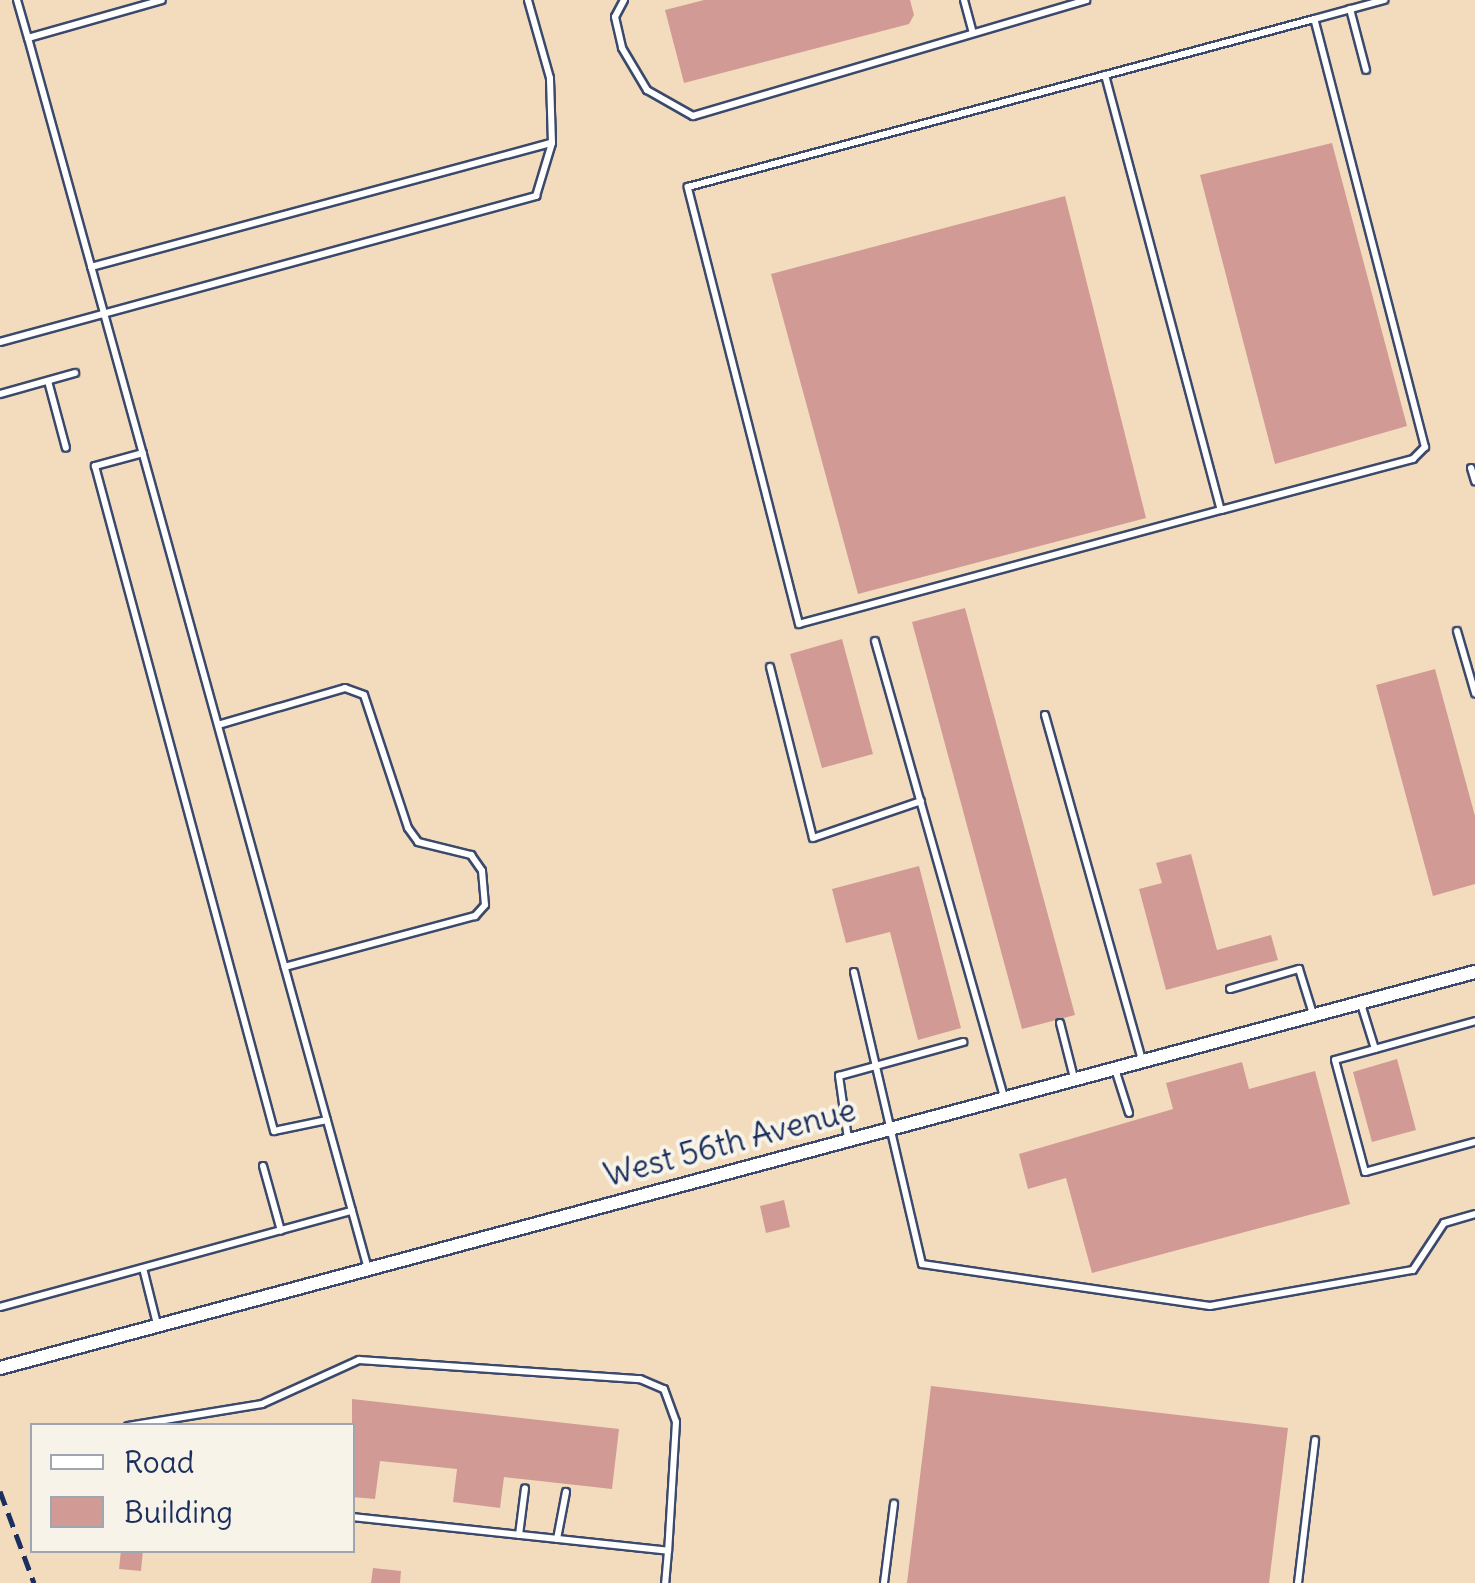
<!DOCTYPE html>
<style>
body{margin:0}
#map{position:relative;width:1475px;height:1583px;overflow:hidden;background:#f3dcbd;font-family:Delius,sans-serif}
div>[style]{position:absolute}
.building>*{inset:0;background:#d29a95}
.roads{filter:drop-shadow(2px 0 #3b496c) drop-shadow(-2px 0 #3b496c) drop-shadow(0 2px #3b496c) drop-shadow(0 -2px #3b496c)}
.service>*{height:6px;margin:-3px;padding:0 3px;transform-origin:3px;border-radius:3px;background:#fff}
.minor>*{height:12px;margin:-6px;padding:0 6px;transform-origin:6px;border-radius:6px;background:#fff}
.rail>*{height:5px;margin-top:-2.5px;transform-origin:0;background:repeating-linear-gradient(90deg,#1b2f5e 0 15px,transparent 0 23px)}
span{translate:-50% -50%;white-space:nowrap;text-align:center;line-height:1.15;-webkit-text-stroke:8px #f7f3e8;paint-order:stroke}
.street-label{font-size:32px;color:#1b2f5e}
.legend{position:absolute;left:30px;top:1423px;width:325px;height:130px;box-sizing:border-box;background:#f7f3e8;border:2px solid #9fa5b1;margin:0;padding:12px 18px;list-style:none;font-size:30px;color:#1b2f5e}
.legend li{display:flex;align-items:center;gap:20px;height:50px}
.legend b{width:50px;border:2px solid #9fa5b1}
</style>
<div id="map">
<div class="building">
<div style="clip-path:polygon(704px 0,910px 0,914px 15px,909px 24px,684px 83px,665px 10px)"></div>
<div style="clip-path:polygon(1332px 143px,1407px 426px,1275px 464px,1200px 175px)"></div>
<div style="clip-path:polygon(1065px 196px,1146px 518px,858px 594px,771px 274px)"></div>
<div style="clip-path:polygon(965px 608px,1075px 1015px,1022px 1029px,912px 622px)"></div>
<div style="clip-path:polygon(842px 639px,873px 754px,822px 768px,790px 654px)"></div>
<div style="clip-path:polygon(1435px 669px,1475px 816px,1475px 884px,1433px 896px,1376px 685px)"></div>
<div style="clip-path:polygon(1191px 854px,1217px 950px,1271px 935px,1278px 960px,1166px 990px,1139px 889px,1162px 883px,1156px 863px)"></div>
<div style="clip-path:polygon(919px 866px,961px 1028px,918px 1040px,890px 932px,846px 943px,832px 889px)"></div>
<div style="clip-path:polygon(1397px 1059px,1416px 1130px,1372px 1142px,1353px 1072px)"></div>
<div style="clip-path:polygon(1242px 1062px,1249px 1089px,1315px 1071px,1350px 1204px,1092px 1273px,1066px 1178px,1028px 1189px,1019px 1154px,1173px 1109px,1166px 1083px)"></div>
<div style="clip-path:polygon(784px 1200px,790px 1227px,766px 1233px,760px 1206px)"></div>
<div style="clip-path:polygon(931px 1386px,1288px 1428px,1269px 1583px,907px 1583px)"></div>
<div style="clip-path:polygon(352px 1399px,619px 1429px,612px 1489px,504px 1477px,500px 1508px,453px 1502px,457px 1469px,380px 1461px,375px 1499px,352px 1497px)"></div>
<div style="clip-path:polygon(121px 1550px,143px 1550px,141px 1571px,119px 1569px)"></div>
<div style="clip-path:polygon(373px 1568px,401px 1571px,400px 1583px,371px 1583px)"></div>
</div>
<div class="roads">
<div class="service">
<div style="left:17px;top:0;width:40px;rotate:74deg"></div>
<div style="left:28px;top:38px;width:139px;rotate:-15.8deg"></div>
<div style="left:624px;top:0;width:19px;rotate:118deg"></div>
<div style="left:615px;top:17px;width:32px;rotate:77deg"></div>
<div style="left:622px;top:48px;width:49px;rotate:59.2deg"></div>
<div style="left:647px;top:90px;width:53px;rotate:29.5deg"></div>
<div style="left:693px;top:116px;width:410px;rotate:-16.4deg"></div>
<div style="left:964px;top:0;width:34px;rotate:75deg"></div>
<div style="left:1350px;top:9px;width:63px;rotate:75.3deg"></div>
<div style="left:28px;top:38px;width:1277px;rotate:74.56deg"></div>
<div style="left:1105px;top:75px;width:450px;rotate:75.1deg"></div>
<div style="left:1221px;top:510px;width:437px;rotate:164.9deg"></div>
<div style="left:799px;top:624px;width:451px;rotate:-104.3deg"></div>
<div style="left:688px;top:187px;width:648px;rotate:-15.02deg"></div>
<div style="left:1314px;top:19px;width:73px;rotate:-15.2deg"></div>
<div style="left:91px;top:267px;width:477px;rotate:-15.1deg"></div>
<div style="left:0;top:342px;width:556px;rotate:-15.24deg"></div>
<div style="left:536px;top:196px;width:55px;rotate:-73.2deg"></div>
<div style="left:552px;top:143px;width:65px;rotate:-91.8deg"></div>
<div style="left:550px;top:78px;width:81px;rotate:-105.8deg"></div>
<div style="left:48px;top:381px;width:69px;rotate:75deg"></div>
<div style="left:0;top:394px;width:78px;rotate:-15.6deg"></div>
<div style="left:143px;top:453px;width:50px;rotate:164.8deg"></div>
<div style="left:95px;top:466px;width:689px;rotate:74.93deg"></div>
<div style="left:274px;top:1131px;width:54px;rotate:-11.7deg"></div>
<div style="left:1471px;top:468px;width:14px;rotate:73deg"></div>
<div style="left:1221px;top:510px;width:199px;rotate:-14.9deg"></div>
<div style="left:1413px;top:459px;width:17px;rotate:-45deg"></div>
<div style="left:1425px;top:447px;width:442px;rotate:-104.5deg"></div>
<div style="left:1457px;top:631px;width:65px;rotate:73.8deg"></div>
<div style="left:875px;top:641px;width:474px;rotate:74.2deg"></div>
<div style="left:770px;top:667px;width:176px;rotate:75.9deg"></div>
<div style="left:813px;top:838px;width:114px;rotate:-18.9deg"></div>
<div style="left:1045px;top:715px;width:358px;rotate:74.3deg"></div>
<div style="left:218px;top:725px;width:132px;rotate:-16.2deg"></div>
<div style="left:345px;top:688px;width:20px;rotate:20deg"></div>
<div style="left:364px;top:695px;width:140px;rotate:71.7deg"></div>
<div style="left:408px;top:828px;width:17px;rotate:54deg"></div>
<div style="left:418px;top:842px;width:55px;rotate:13.8deg"></div>
<div style="left:471px;top:855px;width:19px;rotate:55deg"></div>
<div style="left:482px;top:871px;width:34px;rotate:85deg"></div>
<div style="left:485px;top:905px;width:15px;rotate:132deg"></div>
<div style="left:475px;top:916px;width:197px;rotate:165deg"></div>
<div style="left:854px;top:972px;width:300px;rotate:76.9deg"></div>
<div style="left:922px;top:1264px;width:291px;rotate:8.3deg"></div>
<div style="left:1210px;top:1306px;width:206px;rotate:-10.1deg"></div>
<div style="left:1413px;top:1270px;width:56px;rotate:-56.6deg"></div>
<div style="left:1444px;top:1223px;width:32px;rotate:-16deg"></div>
<div style="left:1230px;top:989px;width:72px;rotate:-16.2deg"></div>
<div style="left:1299px;top:969px;width:47px;rotate:72.7deg"></div>
<div style="left:1361px;top:1004px;width:47px;rotate:72.7deg"></div>
<div style="left:1375px;top:1049px;width:41px;rotate:164.6deg"></div>
<div style="left:1335px;top:1060px;width:116px;rotate:75deg"></div>
<div style="left:1365px;top:1172px;width:114px;rotate:-15.3deg"></div>
<div style="left:1060px;top:1023px;width:57px;rotate:75.7deg"></div>
<div style="left:1375px;top:1049px;width:104px;rotate:-15.6deg"></div>
<div style="left:1115px;top:1069px;width:46px;rotate:72.3deg"></div>
<div style="left:848px;top:1139px;width:64px;rotate:-98.1deg"></div>
<div style="left:839px;top:1076px;width:129px;rotate:-15.3deg"></div>
<div style="left:263px;top:1166px;width:67px;rotate:74.5deg"></div>
<div style="left:143px;top:1268px;width:58px;rotate:76deg"></div>
<div style="left:0;top:1307px;width:365px;rotate:-15.3deg"></div>
<div style="left:128px;top:1426px;width:136px;rotate:-9.3deg"></div>
<div style="left:262px;top:1404px;width:107px;rotate:-24.4deg"></div>
<div style="left:359px;top:1360px;width:282px;rotate:3.9deg"></div>
<div style="left:640px;top:1379px;width:26px;rotate:23deg"></div>
<div style="left:664px;top:1389px;width:35px;rotate:70deg"></div>
<div style="left:676px;top:1422px;width:129px;rotate:93.5deg"></div>
<div style="left:352px;top:1517px;width:318px;rotate:6.1deg"></div>
<div style="left:668px;top:1551px;width:32px;rotate:95deg"></div>
<div style="left:519px;top:1535px;width:47px;rotate:-82.7deg"></div>
<div style="left:557px;top:1539px;width:48px;rotate:-79.2deg"></div>
<div style="left:884px;top:1583px;width:80px;rotate:-82.8deg"></div>
<div style="left:1298px;top:1583px;width:144px;rotate:-83.2deg"></div>
</div>
<div class="minor">
<div style="left:0;top:1368px;width:1527px;rotate:-15.03deg"></div>
</div>
</div>
<div class="rail">
<div style="left:0;top:1491px;width:98px;rotate:69.7deg"></div>
</div>
<div class="street-label">
<span style="left:730px;top:1143px;rotate:-15deg">West 56th Avenue</span>
</div>
<ul class="legend">
<li><b style="height:12px;background:#fff"></b>Road</li>
<li><b style="height:28px;background:#d29a95"></b>Building</li>
</ul>
</div>
